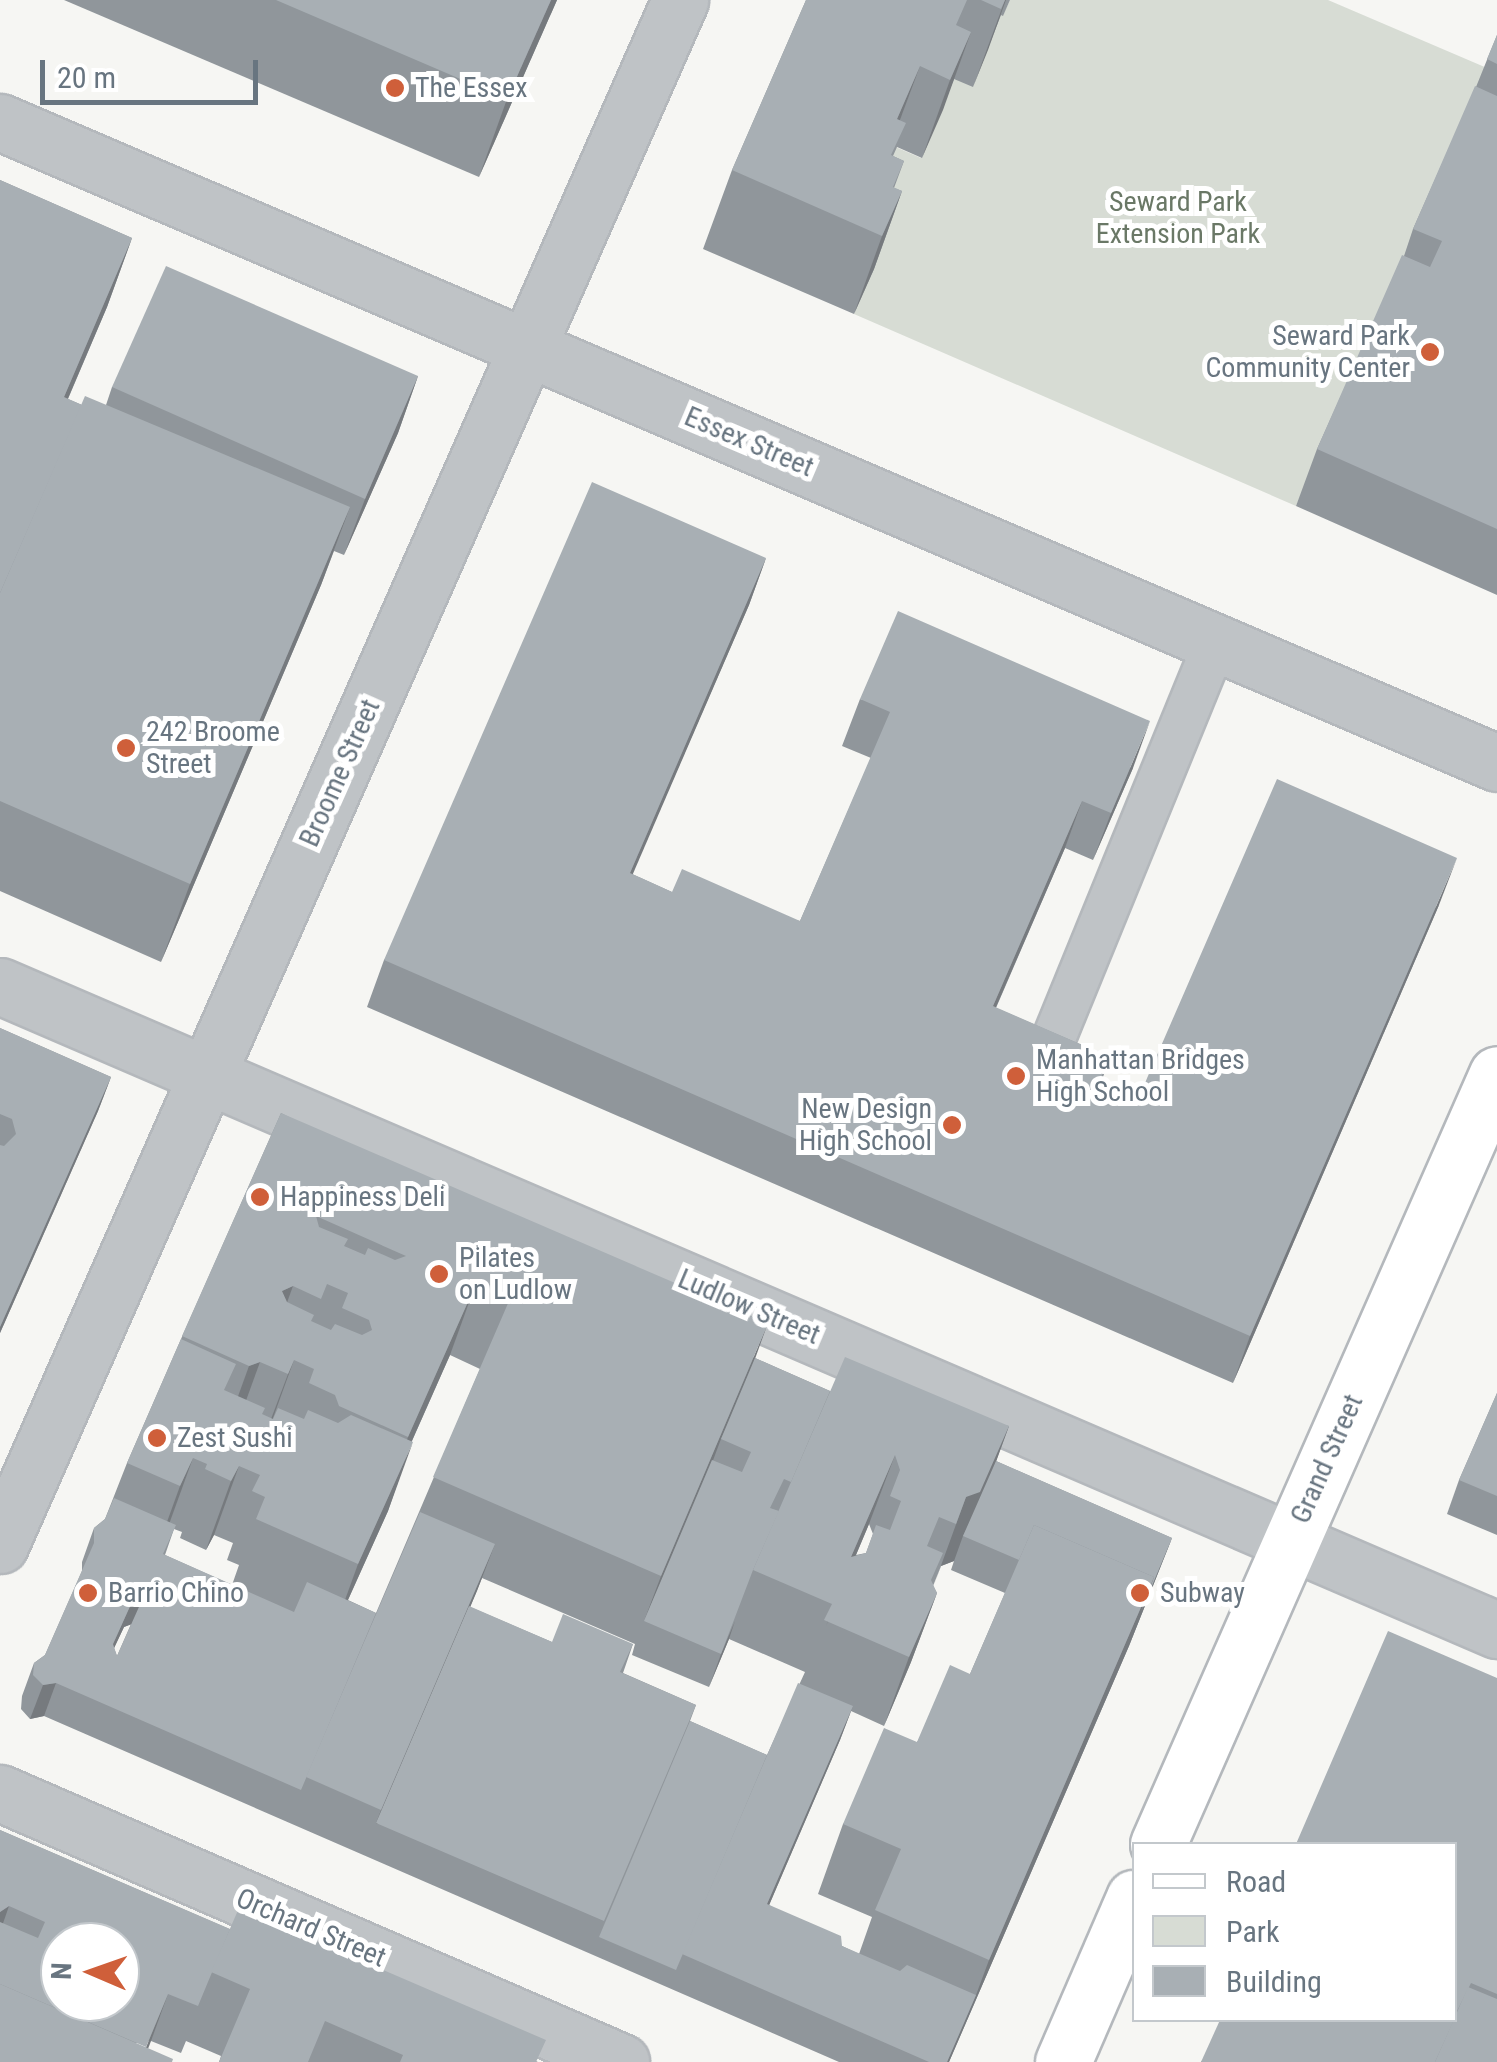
<!DOCTYPE html>
<style>
body{margin:0}
#map{position:relative;width:1497px;height:2062px;overflow:hidden;background:#f6f6f3;font-family:"Roboto Condensed",sans-serif}
div>[style]{position:absolute}
.green>*{inset:0;background:#d7dcd4}
.roads{filter:drop-shadow(2px 0 #b4b8bc) drop-shadow(-2px 0 #b4b8bc) drop-shadow(0 2px #b4b8bc) drop-shadow(0 -2px #b4b8bc)}
.lane>*{height:42px;margin:-21px;padding:0 21px;transform-origin:21px;border-radius:21px;background:#bfc3c6}
.street>*{height:55px;margin:-27.5px;padding:0 27.5px;transform-origin:27.5px;border-radius:27.5px;background:#bfc3c6}
.secondary>*{height:55px;margin:-27.5px;padding:0 27.5px;transform-origin:27.5px;border-radius:27.5px;background:#fff}
.wall>*{inset:0;background:#90969b}
.shaded-wall>*{inset:0;background:#767a7e}
.building>*{inset:0;background:#a8afb4}
.dots>*{width:28px;height:28px;translate:-50% -50%;box-sizing:border-box;border:5px solid #fff;border-radius:50%}
span{translate:-50% -50%;white-space:nowrap;text-align:center;line-height:1.15;-webkit-text-stroke:10px #fff;paint-order:stroke}
.poi-label{font-size:28px;color:#687580}
.left{translate:0 -50%;text-align:left}
.right{translate:-100% -50%;text-align:right}
.park-label{font-size:28px;color:#6a7866}
.street-label{font-size:28px;color:#687580}
.legend{position:absolute;left:1132px;top:1842px;width:325px;height:180px;box-sizing:border-box;background:#fff;border:2px solid #c3c8cc;margin:0;padding:12px 18px;list-style:none;font-size:30px;color:#687580}
.legend li{display:flex;align-items:center;gap:20px;height:50px}
.legend b{width:50px;border:2px solid #c3c8cc}
.north{position:absolute;left:40px;top:1922px;width:100px;height:100px;box-sizing:border-box;background:#fff;border:2px solid #c3c8cc;border-radius:50%;rotate:272deg;font-size:28px;font-weight:700;line-height:40px;text-align:center;color:#687580}
.north::after{content:'';display:block;margin:auto;width:35px;height:45px;background:#cf5f3a;clip-path:polygon(50% 0,100% 100%,50% 72%,0 100%)}
.scale{position:absolute;left:40px;top:60px;width:218px;height:45px;box-sizing:border-box;border:5px solid #687580;border-top:0;padding-left:12px;font-size:30px;line-height:35px;white-space:nowrap;color:#687580;-webkit-text-stroke:8px #fff;paint-order:stroke}
</style>
<div id="map">
<div class="green">
<div style="clip-path:polygon(1010px 0,1328px 0,1487px 68px,1296px 506px,854px 314px,873px 270px,891px 145px,921px 158px,941px 73px,973px 86px,986px 9px,1003px 15px)"></div>
</div>
<div class="roads">
<div class="lane">
<div style="left:1054px;top:1038px;width:427px;rotate:-67.8deg"></div>
</div>
<div class="street">
<div style="left:0;top:122px;width:1628px;rotate:23.18deg"></div>
<div style="left:0;top:986px;width:1630px;rotate:23.28deg"></div>
<div style="left:0;top:1545px;width:1688px;rotate:-66.24deg"></div>
<div style="left:0;top:1793px;width:677px;rotate:23.42deg"></div>
</div>
<div class="secondary">
<div style="left:1158px;top:1844px;width:841px;rotate:-66.24deg"></div>
<div style="left:1063px;top:2062px;width:179px;rotate:-66.6deg"></div>
</div>
</div>
<div class="wall">
<div style="clip-path:polygon(64px 0,557px 0,479px 177px)"></div>
<div style="clip-path:polygon(806px 0,1010px 0,1003px 16px,1001px 15px,973px 87px,954px 79px,922px 158px,897px 147px,893px 156px,904px 161px,894px 188px,902px 191px,874px 269px,854px 314px,703px 249px,732px 170px)"></div>
<div style="clip-path:polygon(1497px 35px,1497px 595px,1296px 506px,1317px 449px,1404px 256px,1413px 229px,1476px 87px)"></div>
<div style="clip-path:polygon(0 180px,132px 238px,107px 307px,68px 399px,82px 405px,106px 405px,112px 387px,418px 376px,398px 433px,344px 555px,334px 551px,321px 585px,161px 962px,0 891px)"></div>
<div style="clip-path:polygon(766px 558px,749px 605px,632px 874px,672px 892px,800px 921px,871px 758px,842px 746px,860px 699px,1133px 768px,1093px 860px,1065px 848px,996px 1008px,1110px 1057px,1101px 1083px,1138px 1099px,1439px 905px,1233px 1383px,367px 1007px,384px 960px)"></div>
<div style="clip-path:polygon(0 1028px,111px 1077px,98px 1111px,0 1333px)"></div>
<div style="clip-path:polygon(evenodd,281px 1113px,755px 1358px,830px 1391px,1009px 1426px,996px 1461px,1172px 1538px,1129px 1646px,949px 2062px,839px 2062px,44px 1716px,30px 1719px,21px 1709px,22px 1696px,34px 1663px,45px 1655px,82px 1571px,82px 1562px,94px 1528px,105px 1519px,127px 1463px,181px 1339px,281px 1113px,450px 1355px,480px 1369px,376px 1613px,348px 1600px,388px 1511px,412px 1441px,450px 1355px,281px 1113px,869px 1524px,873px 1534px,866px 1553px,856px 1555px,869px 1524px,281px 1113px,174px 1529px,182px 1532px,180px 1538px,206px 1550px,214px 1535px,233px 1543px,227px 1560px,239px 1565px,232px 1585px,165px 1555px,174px 1529px,281px 1113px,954px 1561px,951px 1570px,1005px 1593px,970px 1674px,917px 1742px,843px 1824px,818px 1894px,872px 1917px,859px 1954px,842px 1946px,769px 1905px,840px 1740px,851px 1711px,884px 1726px,911px 1662px,937px 1593px,933px 1586px,941px 1566px,954px 1561px,281px 1113px,482px 1578px,635px 1644px,632px 1655px,709px 1687px,729px 1639px,805px 1672px,767px 1755px,690px 1721px,696px 1705px,623px 1673px,633px 1644px,552px 1642px,470px 1607px,482px 1578px,281px 1113px,131px 1624px,117px 1656px,114px 1648px,124px 1627px,131px 1624px)"></div>
<div style="clip-path:polygon(1497px 1393px,1497px 1535px,1447px 1514px,1459px 1480px)"></div>
<div style="clip-path:polygon(1497px 1678px,1497px 2062px,1201px 2062px)"></div>
<div style="clip-path:polygon(evenodd,0 1830px,538px 2062px,219px 2062px,221px 2056px,186px 2041px,181px 2053px,151px 2041px,0 2062px,0 1830px,60px 1942px,120px 1942px,120px 2002px,60px 1942px)"></div>
</div>
<div class="shaded-wall">
<div style="clip-path:polygon(551px 0,557px 0,479px 177px,507px 99px)"></div>
<div style="clip-path:polygon(1005px 0,1006px 0,988px 50px,973px 87px)"></div>
<div style="clip-path:polygon(971px 32px,943px 110px,922px 158px,950px 80px)"></div>
<div style="clip-path:polygon(920px 66px,891px 144px,897px 119px)"></div>
<div style="clip-path:polygon(902px 191px,874px 269px,854px 314px,882px 236px)"></div>
<div style="clip-path:polygon(132px 238px,107px 307px,39px 466px,64px 397px)"></div>
<div style="clip-path:polygon(418px 376px,398px 433px,344px 555px,365px 499px)"></div>
<div style="clip-path:polygon(350px 507px,321px 585px,161px 962px,190px 884px)"></div>
<div style="clip-path:polygon(766px 558px,749px 605px,613px 920px,630px 873px)"></div>
<div style="clip-path:polygon(1150px 721px,1133px 768px,1093px 860px,1111px 813px)"></div>
<div style="clip-path:polygon(1082px 801px,1065px 848px,976px 1053px,993px 1006px)"></div>
<div style="clip-path:polygon(1457px 858px,1439px 905px,1233px 1383px,1250px 1336px)"></div>
<div style="clip-path:polygon(111px 1077px,98px 1111px,0 1333px,0 1327px)"></div>
<div style="clip-path:polygon(293px 1286px,268px 1355px,282px 1291px)"></div>
<div style="clip-path:polygon(475px 1286px,450px 1355px,383px 1506px,408px 1437px)"></div>
<div style="clip-path:polygon(768px 1323px,743px 1392px,721px 1439px,709px 1471px,644px 1621px,661px 1576px)"></div>
<div style="clip-path:polygon(294px 1360px,269px 1429px,262px 1443px,288px 1374px)"></div>
<div style="clip-path:polygon(260px 1362px,235px 1431px,224px 1435px,249px 1366px)"></div>
<div style="clip-path:polygon(1009px 1426px,984px 1495px,963px 1536px,954px 1561px,941px 1566px,931px 1593px,966px 1497px)"></div>
<div style="clip-path:polygon(413px 1442px,388px 1511px,333px 1633px,358px 1564px)"></div>
<div style="clip-path:polygon(895px 1455px,869px 1524px,826px 1626px,851px 1557px)"></div>
<div style="clip-path:polygon(193px 1458px,168px 1527px,155px 1555px,180px 1486px)"></div>
<div style="clip-path:polygon(239px 1466px,214px 1535px,206px 1550px,231px 1481px)"></div>
<div style="clip-path:polygon(1172px 1538px,1129px 1646px,949px 2062px,947px 2062px,976px 1995px,989px 1960px,1154px 1577px)"></div>
<div style="clip-path:polygon(495px 1544px,477px 1591px,378px 1824px,376px 1823px,363px 1857px,381px 1810px)"></div>
<div style="clip-path:polygon(147px 1589px,135px 1623px,124px 1627px,100px 1678px,113px 1644px,136px 1593px)"></div>
<div style="clip-path:polygon(937px 1593px,911px 1662px,884px 1726px,909px 1657px)"></div>
<div style="clip-path:polygon(735px 1621px,729px 1639px,709px 1687px,721px 1654px)"></div>
<div style="clip-path:polygon(56px 1683px,44px 1716px,30px 1719px,43px 1685px)"></div>
<div style="clip-path:polygon(853px 1706px,840px 1740px,755px 1938px,767px 1904px)"></div>
<div style="clip-path:polygon(9px 1906px,0 1932px,0 1912px)"></div>
<div style="clip-path:polygon(168px 1994px,151px 2041px,143px 2062px,140px 2062px)"></div>
</div>
<div class="building">
<div style="clip-path:polygon(276px 0,551px 0,507px 99px)"></div>
<div style="clip-path:polygon(806px 0,967px 0,956px 25px,971px 32px,950px 80px,920px 66px,897px 119px,906px 123px,891px 155px,904px 161px,893px 187px,902px 191px,882px 236px,732px 170px)"></div>
<div style="clip-path:polygon(981px 0,1005px 0,1001px 9px)"></div>
<div style="clip-path:polygon(1497px 35px,1497px 64px,1487px 59px)"></div>
<div style="clip-path:polygon(1475px 86px,1497px 96px,1497px 529px,1317px 449px,1402px 255px,1430px 267px,1442px 241px,1413px 229px)"></div>
<div style="clip-path:polygon(0 180px,132px 238px,64px 397px,82px 405px,0 593px)"></div>
<div style="clip-path:polygon(166px 266px,418px 376px,365px 499px,112px 387px)"></div>
<div style="clip-path:polygon(85px 396px,350px 507px,190px 884px,0 801px,0 593px)"></div>
<div style="clip-path:polygon(592px 482px,766px 558px,630px 873px,672px 892px,682px 869px,800px 921px,890px 712px,860px 699px,898px 611px,1150px 721px,1111px 813px,1082px 801px,993px 1006px,1110px 1057px,1099px 1082px,1138px 1099px,1277px 779px,1457px 858px,1250px 1336px,384px 960px)"></div>
<div style="clip-path:polygon(0 1028px,111px 1077px,0 1327px,0 1145px,4px 1146px,16px 1134px,12px 1119px,0 1114px)"></div>
<div style="clip-path:polygon(evenodd,281px 1113px,768px 1323px,661px 1576px,433px 1477px,509px 1301px,475px 1286px,408px 1437px,339px 1406px,335px 1395px,309px 1383px,314px 1369px,294px 1360px,288px 1374px,260px 1362px,249px 1366px,182px 1336px,281px 1113px,316px 1216px,406px 1256px,395px 1260px,368px 1248px,365px 1255px,344px 1246px,348px 1239px,319px 1227px,316px 1216px,281px 1113px,327px 1284px,348px 1293px,342px 1308px,369px 1320px,372px 1330px,362px 1335px,335px 1324px,331px 1330px,311px 1321px,314px 1315px,287px 1302px,282px 1291px,293px 1286px,321px 1299px,327px 1284px)"></div>
<div style="clip-path:polygon(181px 1339px,236px 1364px,224px 1390px,265px 1408px,262px 1414px,273px 1419px,278px 1408px,304px 1419px,308px 1410px,338px 1423px,351px 1415px,413px 1442px,358px 1564px,256px 1519px,265px 1497px,252px 1491px,260px 1475px,239px 1466px,231px 1481px,205px 1469px,207px 1464px,193px 1458px,180px 1486px,127px 1463px)"></div>
<div style="clip-path:polygon(evenodd,845px 1357px,1009px 1426px,980px 1492px,966px 1497px,956px 1524px,939px 1517px,927px 1546px,943px 1553px,931px 1580px,937px 1593px,909px 1657px,824px 1620px,832px 1604px,753px 1570px,845px 1357px,895px 1455px,900px 1470px,890px 1496px,901px 1501px,890px 1530px,876px 1525px,866px 1553px,851px 1557px,895px 1455px)"></div>
<div style="clip-path:polygon(755px 1358px,830px 1391px,791px 1482px,784px 1479px,770px 1508px,779px 1511px,753px 1570px,721px 1654px,644px 1621px,712px 1460px,742px 1472px,751px 1452px,721px 1439px)"></div>
<div style="clip-path:polygon(1497px 1393px,1497px 1496px,1459px 1480px)"></div>
<div style="clip-path:polygon(996px 1461px,1172px 1538px,1141px 1612px,1154px 1577px,1034px 1525px,1019px 1560px,963px 1536px)"></div>
<div style="clip-path:polygon(evenodd,114px 1498px,176px 1525px,163px 1554px,294px 1612px,307px 1582px,376px 1613px,301px 1790px,56px 1683px,43px 1685px,33px 1675px,34px 1663px,45px 1655px,94px 1543px,94px 1528px,105px 1519px,114px 1498px,147px 1589px,117px 1656px,113px 1644px,136px 1593px,147px 1589px)"></div>
<div style="clip-path:polygon(420px 1512px,495px 1544px,381px 1810px,306px 1777px)"></div>
<div style="clip-path:polygon(1034px 1525px,1154px 1577px,989px 1960px,875px 1910px,901px 1849px,843px 1824px,884px 1728px,917px 1742px,950px 1665px,970px 1674px)"></div>
<div style="clip-path:polygon(469px 1606px,552px 1642px,563px 1614px,633px 1644px,620px 1672px,696px 1705px,604px 1921px,376px 1823px)"></div>
<div style="clip-path:polygon(1388px 1631px,1497px 1678px,1497px 1994px,1471px 1983px,1454px 2017px,1454px 1844px,1296px 1844px)"></div>
<div style="clip-path:polygon(798px 1683px,853px 1706px,767px 1904px,841px 1936px,842px 1946px,900px 1971px,907px 1965px,976px 1995px,947px 2062px,929px 2062px,682px 1954px)"></div>
<div style="clip-path:polygon(690px 1721px,767px 1755px,676px 1970px,599px 1937px)"></div>
<div style="clip-path:polygon(evenodd,0 1830px,230px 1929px,198px 2006px,168px 1994px,146px 2047px,0 1984px,0 1922px,38px 1938px,45px 1922px,9px 1906px,0 1912px,0 1830px,81px 1938px,91px 1942px,120px 1942px,120px 2002px,60px 2002px,60px 1942px,80px 1942px,81px 1938px)"></div>
<div style="clip-path:polygon(239px 1908px,546px 2040px,536px 2062px,400px 2062px,403px 2055px,325px 2021px,308px 2062px,219px 2062px,250px 1989px,211px 1972px)"></div>
<div style="clip-path:polygon(0 1984px,173px 2059px,172px 2062px,0 2062px)"></div>
<div style="clip-path:polygon(1468px 1987px,1497px 1999px,1497px 2062px,1435px 2062px)"></div>
<div style="clip-path:polygon(1220px 2020px,1454px 2020px,1435px 2062px,1201px 2062px)"></div>
</div>
<div class="dots">
<div style="left:395px;top:88px;background:#cf5f3a"></div>
<div style="left:1430px;top:352px;background:#cf5f3a"></div>
<div style="left:126px;top:748px;background:#cf5f3a"></div>
<div style="left:1016px;top:1076px;background:#cf5f3a"></div>
<div style="left:952px;top:1125px;background:#cf5f3a"></div>
<div style="left:260px;top:1197px;background:#cf5f3a"></div>
<div style="left:439px;top:1274px;background:#cf5f3a"></div>
<div style="left:157px;top:1438px;background:#cf5f3a"></div>
<div style="left:88px;top:1593px;background:#cf5f3a"></div>
<div style="left:1140px;top:1593px;background:#cf5f3a"></div>
</div>
<div class="poi-label">
<span class="left" style="left:415px;top:88px">The Essex</span>
<span class="right" style="left:1410px;top:352px">Seward Park<br>Community Center</span>
<span class="left" style="left:146px;top:748px">242 Broome<br>Street</span>
<span class="left" style="left:1036px;top:1076px">Manhattan Bridges<br>High School</span>
<span class="right" style="left:932px;top:1125px">New Design<br>High School</span>
<span class="left" style="left:280px;top:1197px">Happiness Deli</span>
<span class="left" style="left:459px;top:1274px">Pilates<br>on Ludlow</span>
<span class="left" style="left:177px;top:1438px">Zest Sushi</span>
<span class="left" style="left:108px;top:1593px">Barrio Chino</span>
<span class="left" style="left:1160px;top:1593px">Subway</span>
</div>
<div class="park-label">
<span style="left:1178px;top:218px">Seward Park<br>Extension Park</span>
</div>
<div class="street-label">
<span style="left:749px;top:442px;rotate:23deg">Essex Street</span>
<span style="left:340px;top:773px;rotate:-66deg">Broome Street</span>
<span style="left:749px;top:1307px;rotate:23deg">Ludlow Street</span>
<span style="left:1327px;top:1459px;rotate:-66deg">Grand Street</span>
<span style="left:311px;top:1928px;rotate:23deg">Orchard Street</span>
</div>
<ul class="legend">
<li><b style="height:12px;background:#fff"></b>Road</li>
<li><b style="height:28px;background:#d7dcd4"></b>Park</li>
<li><b style="height:28px;background:#a8afb4"></b>Building</li>
</ul>
<div class="north">N</div>
<div class="scale">20 m</div>
</div>
